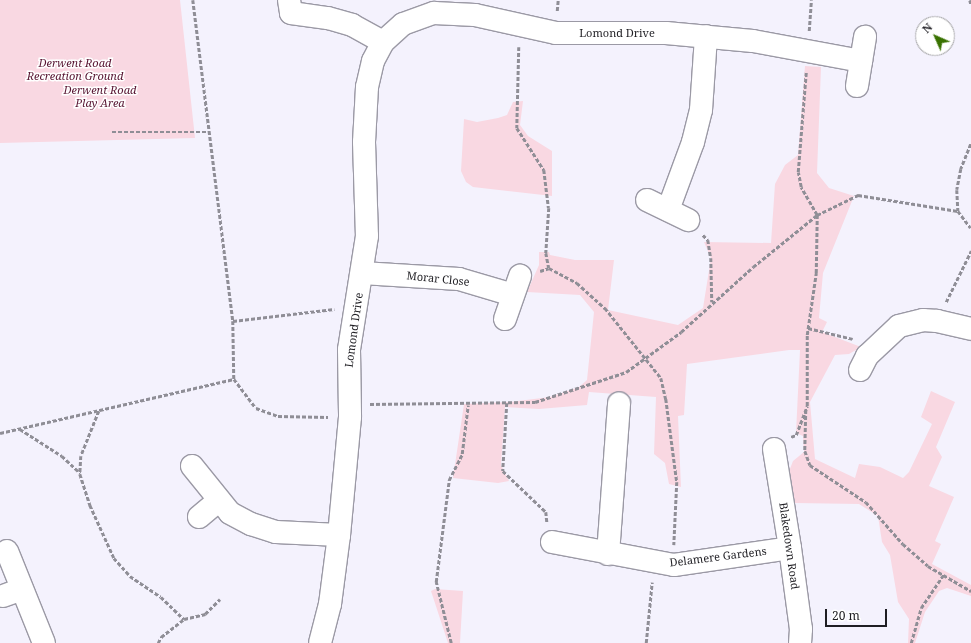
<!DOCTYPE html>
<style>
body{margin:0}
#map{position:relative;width:971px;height:643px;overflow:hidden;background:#f4f2fd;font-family:"Noto Serif",serif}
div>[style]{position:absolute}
.green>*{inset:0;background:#f9d8e2}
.path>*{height:2.5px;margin-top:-1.25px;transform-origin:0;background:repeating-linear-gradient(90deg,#8f8e96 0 4px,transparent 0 6px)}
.roads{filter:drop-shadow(1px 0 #9b99a5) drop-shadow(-1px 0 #9b99a5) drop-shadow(0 1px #9b99a5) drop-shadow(0 -1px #9b99a5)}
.minor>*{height:22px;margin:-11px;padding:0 11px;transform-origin:11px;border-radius:11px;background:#fff}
span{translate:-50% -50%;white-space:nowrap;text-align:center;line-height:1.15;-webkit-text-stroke:3px #fff;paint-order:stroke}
.street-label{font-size:11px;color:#1f1e23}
.park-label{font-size:11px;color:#571431;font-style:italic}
.north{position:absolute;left:915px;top:16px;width:40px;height:40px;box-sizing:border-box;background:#fff;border:1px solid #a5a5a7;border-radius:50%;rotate:315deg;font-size:11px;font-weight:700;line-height:16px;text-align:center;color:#1f1e23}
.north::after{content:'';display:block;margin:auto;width:14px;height:18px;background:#397201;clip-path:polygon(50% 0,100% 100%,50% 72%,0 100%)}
.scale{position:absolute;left:825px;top:609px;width:62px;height:18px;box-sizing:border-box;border:2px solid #1f1e23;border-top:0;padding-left:5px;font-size:12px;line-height:14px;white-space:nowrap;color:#1f1e23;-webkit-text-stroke:3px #fff;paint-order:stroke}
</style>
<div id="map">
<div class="green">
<div style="clip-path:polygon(0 0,180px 0,195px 138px,0 143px)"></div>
<div style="clip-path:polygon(805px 66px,821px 67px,817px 173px,829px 188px,854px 196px,823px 273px,819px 318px,827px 322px,822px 332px,861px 347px,849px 354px,835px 355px,810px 402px,815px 459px,855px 478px,859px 464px,880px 467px,903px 478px,909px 472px,932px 424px,921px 417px,931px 391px,955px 402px,936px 447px,942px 457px,929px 486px,954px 497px,935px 541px,941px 544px,932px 564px,971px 585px,971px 596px,947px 588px,939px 591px,925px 612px,915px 643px,908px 643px,909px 619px,898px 602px,890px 555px,882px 542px,878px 516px,859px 504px,795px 503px,791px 494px,788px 474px,793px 461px,804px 452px,803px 436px,796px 433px,800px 350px,789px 350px,687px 364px,684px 415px,678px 416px,681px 487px,669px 484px,665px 463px,654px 454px,656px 397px,589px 392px,587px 405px,539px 409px,505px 407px,501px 465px,509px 481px,498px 483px,453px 478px,464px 404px,510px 402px,550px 397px,579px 387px,587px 380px,594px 312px,580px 295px,527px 292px,539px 265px,539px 252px,549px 252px,550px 255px,575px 260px,614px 260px,608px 310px,678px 325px,703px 308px,711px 258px,704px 242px,771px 243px,775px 184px,785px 165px,798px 155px)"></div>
<div style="clip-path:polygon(523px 101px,520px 125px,528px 136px,552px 151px,552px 196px,473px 187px,466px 182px,461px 171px,464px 119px,477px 122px,498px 118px,507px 115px,513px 102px)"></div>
<div style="clip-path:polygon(435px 589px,463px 591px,460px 643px,448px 643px,431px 591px)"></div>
</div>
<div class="path">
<div style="left:193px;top:0;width:323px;rotate:82.9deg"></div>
<div style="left:233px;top:321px;width:58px;rotate:89deg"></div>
<div style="left:234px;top:379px;width:36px;rotate:53deg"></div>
<div style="left:256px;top:408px;width:23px;rotate:20deg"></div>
<div style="left:278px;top:416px;width:50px;rotate:1.1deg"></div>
<div style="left:970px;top:0;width:4px;rotate:76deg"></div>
<div style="left:557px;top:11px;width:11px;rotate:-85deg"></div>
<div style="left:809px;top:31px;width:31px;rotate:-86deg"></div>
<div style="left:519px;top:47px;width:81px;rotate:91.4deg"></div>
<div style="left:517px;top:128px;width:50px;rotate:57.3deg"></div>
<div style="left:544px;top:170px;width:38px;rotate:83deg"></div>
<div style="left:549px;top:208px;width:45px;rotate:93.8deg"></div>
<div style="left:546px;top:253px;width:15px;rotate:79deg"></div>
<div style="left:549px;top:268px;width:32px;rotate:28deg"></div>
<div style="left:577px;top:283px;width:38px;rotate:42deg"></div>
<div style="left:605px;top:308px;width:90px;rotate:51.3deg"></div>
<div style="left:661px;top:378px;width:22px;rotate:77deg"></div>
<div style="left:666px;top:399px;width:84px;rotate:82.5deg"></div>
<div style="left:677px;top:482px;width:63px;rotate:92.7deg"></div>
<div style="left:112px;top:132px;width:96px"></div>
<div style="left:971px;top:144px;width:27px;rotate:112deg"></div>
<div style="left:961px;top:169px;width:21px;rotate:101deg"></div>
<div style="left:957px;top:190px;width:21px;rotate:87deg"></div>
<div style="left:958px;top:211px;width:21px;rotate:53deg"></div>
<div style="left:703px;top:235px;width:7px;rotate:45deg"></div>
<div style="left:708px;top:240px;width:18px;rotate:81deg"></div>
<div style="left:711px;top:258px;width:44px;rotate:88.7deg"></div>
<div style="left:540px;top:271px;width:9px;rotate:-18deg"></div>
<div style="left:946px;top:302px;width:57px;rotate:-63.9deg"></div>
<div style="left:233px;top:321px;width:102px;rotate:-6.8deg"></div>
<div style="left:808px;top:328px;width:46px;rotate:13.7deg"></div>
<div style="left:507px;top:403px;width:68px;rotate:93.4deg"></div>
<div style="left:503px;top:471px;width:59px;rotate:43.6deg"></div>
<div style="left:546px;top:512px;width:10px;rotate:84deg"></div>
<div style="left:370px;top:404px;width:165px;rotate:-0.7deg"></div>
<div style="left:535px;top:402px;width:96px;rotate:-18.2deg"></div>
<div style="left:626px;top:372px;width:68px;rotate:-36deg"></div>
<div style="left:681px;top:332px;width:97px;rotate:-42.1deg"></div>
<div style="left:753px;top:267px;width:82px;rotate:-39.1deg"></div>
<div style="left:817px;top:215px;width:46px;rotate:-26deg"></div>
<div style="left:858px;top:195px;width:101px;rotate:9.1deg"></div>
<div style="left:806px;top:410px;width:41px;rotate:91.4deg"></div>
<div style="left:805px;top:451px;width:15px;rotate:70deg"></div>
<div style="left:810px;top:465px;width:67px;rotate:33.5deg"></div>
<div style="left:866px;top:502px;width:56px;rotate:48.6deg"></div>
<div style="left:903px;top:544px;width:33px;rotate:41deg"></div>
<div style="left:928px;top:566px;width:50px;rotate:30.2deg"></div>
<div style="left:99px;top:411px;width:48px;rotate:111.8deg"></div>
<div style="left:81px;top:456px;width:18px;rotate:93deg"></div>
<div style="left:80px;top:474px;width:33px;rotate:72deg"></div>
<div style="left:90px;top:505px;width:58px;rotate:65.6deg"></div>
<div style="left:114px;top:558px;width:24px;rotate:48deg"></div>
<div style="left:130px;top:576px;width:37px;rotate:34deg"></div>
<div style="left:161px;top:597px;width:32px;rotate:44deg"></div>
<div style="left:184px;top:619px;width:22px;rotate:-13deg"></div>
<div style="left:205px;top:614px;width:21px;rotate:-45deg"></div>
<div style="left:20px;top:429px;width:50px;rotate:32.7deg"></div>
<div style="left:62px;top:456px;width:25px;rotate:43deg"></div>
<div style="left:0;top:433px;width:240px;rotate:-13deg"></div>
<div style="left:791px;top:437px;width:5px;rotate:-22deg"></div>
<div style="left:796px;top:435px;width:31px;rotate:-69deg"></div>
<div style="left:807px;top:406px;width:71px;rotate:-90deg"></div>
<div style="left:807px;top:335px;width:63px;rotate:-81.7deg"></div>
<div style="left:816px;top:273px;width:58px;rotate:-89deg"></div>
<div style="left:817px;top:215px;width:32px;rotate:-120deg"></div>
<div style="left:801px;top:187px;width:15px;rotate:-101deg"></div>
<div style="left:798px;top:172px;width:100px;rotate:-85.4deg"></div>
<div style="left:158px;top:643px;width:7px;rotate:-63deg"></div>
<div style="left:161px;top:637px;width:29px;rotate:-38deg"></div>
<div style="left:451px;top:643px;width:63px;rotate:-103.8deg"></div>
<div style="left:436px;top:582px;width:103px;rotate:-82.7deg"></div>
<div style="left:449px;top:480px;width:29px;rotate:-63deg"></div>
<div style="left:462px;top:454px;width:49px;rotate:-83deg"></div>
<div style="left:646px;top:643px;width:61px;rotate:-84.4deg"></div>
<div style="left:911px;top:643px;width:36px;rotate:-74deg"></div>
<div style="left:921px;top:608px;width:40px;rotate:-56deg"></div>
</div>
<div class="roads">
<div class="minor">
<div style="left:289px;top:0;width:13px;rotate:81deg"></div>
<div style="left:291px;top:13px;width:37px;rotate:8deg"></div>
<div style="left:328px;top:18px;width:25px;rotate:16deg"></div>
<div style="left:352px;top:25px;width:35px;rotate:29deg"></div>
<div style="left:383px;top:42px;width:21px;rotate:118deg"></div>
<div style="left:373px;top:61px;width:27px;rotate:103deg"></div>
<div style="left:367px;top:87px;width:55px;rotate:93.1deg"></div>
<div style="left:364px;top:142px;width:94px;rotate:88.2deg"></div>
<div style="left:367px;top:236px;width:115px;rotate:99deg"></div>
<div style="left:349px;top:350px;width:67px;rotate:89.1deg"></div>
<div style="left:350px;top:417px;width:119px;rotate:95.3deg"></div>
<div style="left:339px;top:535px;width:70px;rotate:97.4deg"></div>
<div style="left:330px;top:604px;width:40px;rotate:104.4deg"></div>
<div style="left:383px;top:42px;width:27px;rotate:-42deg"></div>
<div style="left:403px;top:24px;width:33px;rotate:-20deg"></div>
<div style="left:434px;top:13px;width:41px;rotate:2.8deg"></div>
<div style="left:475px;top:15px;width:83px;rotate:12.5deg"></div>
<div style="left:556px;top:33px;width:110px"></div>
<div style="left:666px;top:33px;width:87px;rotate:5.3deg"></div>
<div style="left:753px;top:41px;width:110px;rotate:10.5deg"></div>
<div style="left:857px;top:86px;width:50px;rotate:-80.7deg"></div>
<div style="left:647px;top:200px;width:46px;rotate:26deg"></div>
<div style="left:668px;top:210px;width:72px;rotate:-69.8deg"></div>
<div style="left:693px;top:142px;width:33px;rotate:-76deg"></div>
<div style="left:701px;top:110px;width:74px;rotate:-86.1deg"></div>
<div style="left:362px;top:273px;width:97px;rotate:3.5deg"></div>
<div style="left:459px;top:279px;width:56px;rotate:16.5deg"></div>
<div style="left:505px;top:319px;width:46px;rotate:-70.8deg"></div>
<div style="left:860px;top:370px;width:16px;rotate:-63deg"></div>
<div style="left:867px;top:356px;width:44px;rotate:-43.2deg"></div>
<div style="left:899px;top:326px;width:25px;rotate:-14deg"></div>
<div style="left:923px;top:320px;width:14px;rotate:4deg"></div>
<div style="left:937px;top:321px;width:35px;rotate:13deg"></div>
<div style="left:774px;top:449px;width:100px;rotate:80.8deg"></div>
<div style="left:790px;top:548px;width:82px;rotate:82.3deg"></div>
<div style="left:801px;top:629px;width:14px;rotate:94deg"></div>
<div style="left:192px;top:466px;width:60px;rotate:51deg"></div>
<div style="left:230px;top:513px;width:24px;rotate:28deg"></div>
<div style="left:251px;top:524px;width:26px;rotate:18deg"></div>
<div style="left:276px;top:532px;width:63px;rotate:2.7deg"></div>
<div style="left:199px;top:517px;width:26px;rotate:-40deg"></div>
<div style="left:552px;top:542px;width:124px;rotate:10.7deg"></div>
<div style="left:674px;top:565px;width:117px;rotate:-8.3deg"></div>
<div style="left:7px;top:551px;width:99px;rotate:68.1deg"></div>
<div style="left:608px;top:554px;width:151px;rotate:-85.8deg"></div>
<div style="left:3px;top:596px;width:20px;rotate:-20deg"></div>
</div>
</div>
<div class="street-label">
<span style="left:617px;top:33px">Lomond Drive</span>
<span style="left:438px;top:279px;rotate:6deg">Morar Close</span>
<span style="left:354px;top:330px;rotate:-82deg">Lomond Drive</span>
<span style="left:789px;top:546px;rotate:82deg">Blakedown Road</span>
<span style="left:718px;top:557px;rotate:-7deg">Delamere Gardens</span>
</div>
<div class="park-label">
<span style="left:75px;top:70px">Derwent Road<br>Recreation Ground</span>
<span style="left:100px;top:97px">Derwent Road<br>Play Area</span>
</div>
<div class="north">N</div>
<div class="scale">20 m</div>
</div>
